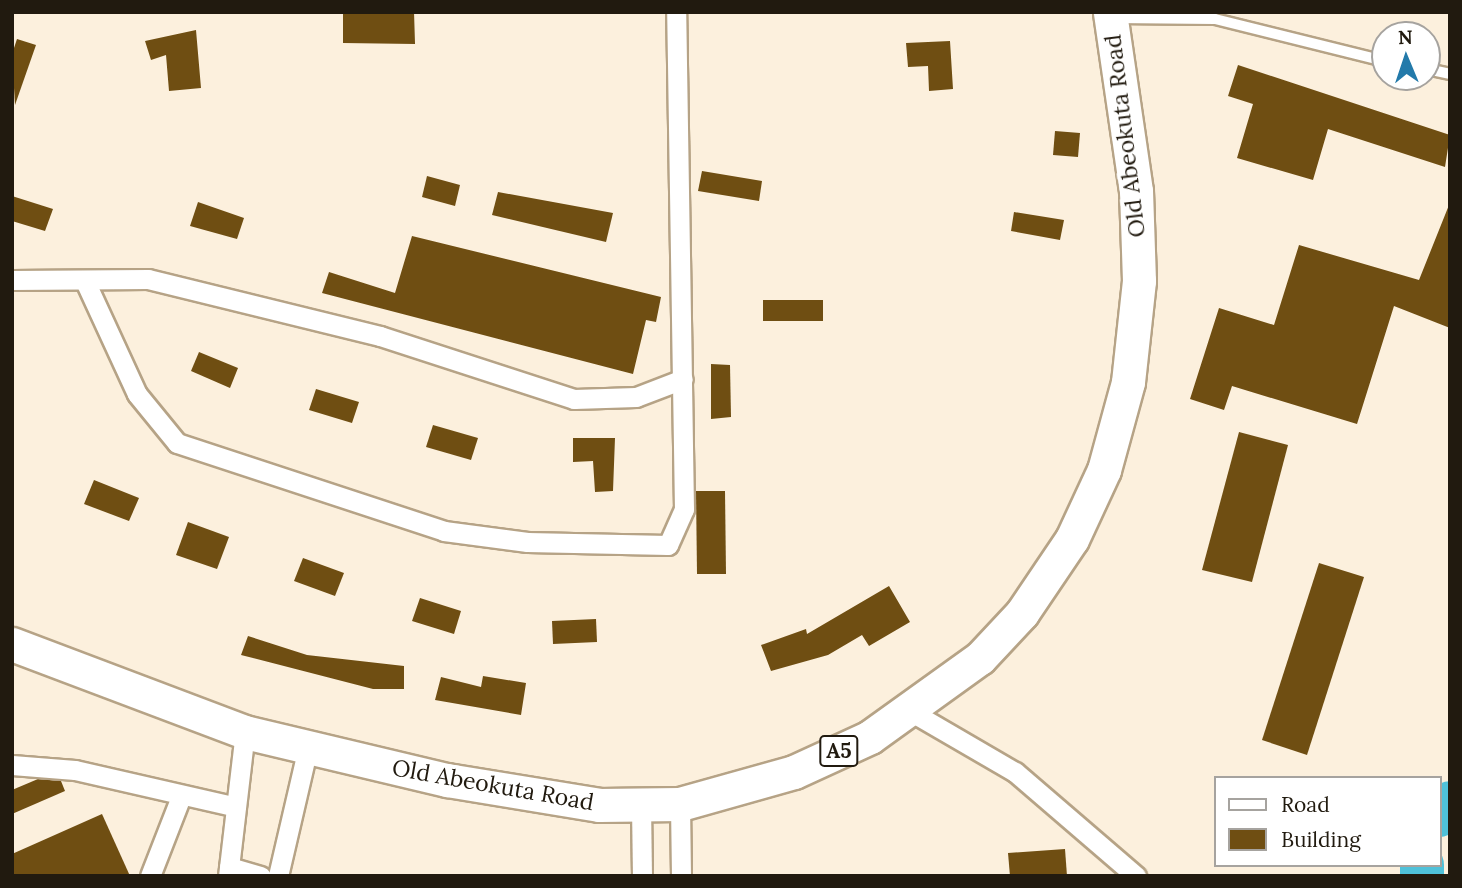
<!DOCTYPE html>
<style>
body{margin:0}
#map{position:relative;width:1462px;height:888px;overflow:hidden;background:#fcf0dd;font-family:Lora,serif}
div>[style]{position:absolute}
.river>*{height:44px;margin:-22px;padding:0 22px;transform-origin:22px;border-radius:22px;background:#4fc1d9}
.building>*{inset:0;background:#6f4e12}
.roads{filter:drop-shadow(2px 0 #b6a386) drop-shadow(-2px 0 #b6a386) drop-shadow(0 2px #b6a386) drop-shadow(0 -2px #b6a386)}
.service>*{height:10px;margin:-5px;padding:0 5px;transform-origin:5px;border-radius:5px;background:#fff}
.minor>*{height:19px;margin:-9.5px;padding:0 9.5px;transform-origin:9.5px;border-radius:9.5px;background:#fff}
.trunk>*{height:33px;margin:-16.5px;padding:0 16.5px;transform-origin:16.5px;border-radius:16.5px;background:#fff}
span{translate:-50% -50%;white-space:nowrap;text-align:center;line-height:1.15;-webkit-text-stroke:7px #fff;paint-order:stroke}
.shield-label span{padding:2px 5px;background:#fff;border:2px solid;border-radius:5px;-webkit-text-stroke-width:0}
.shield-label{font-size:21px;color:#211a0f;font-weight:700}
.street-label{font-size:23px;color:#211a0f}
.frame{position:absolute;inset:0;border:14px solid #211a0f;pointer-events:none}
.legend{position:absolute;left:1214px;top:776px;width:228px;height:91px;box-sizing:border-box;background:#fff;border:2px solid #a6a39f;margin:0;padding:9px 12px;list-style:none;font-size:21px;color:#211a0f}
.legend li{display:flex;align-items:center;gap:14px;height:35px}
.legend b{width:35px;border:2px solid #a6a39f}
.north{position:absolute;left:1371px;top:21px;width:70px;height:70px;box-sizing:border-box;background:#fff;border:2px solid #a6a39f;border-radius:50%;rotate:358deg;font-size:19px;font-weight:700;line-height:28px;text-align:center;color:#211a0f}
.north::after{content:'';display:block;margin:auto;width:24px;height:32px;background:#237aaa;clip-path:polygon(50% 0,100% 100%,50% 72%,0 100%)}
</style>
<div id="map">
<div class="river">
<div style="left:1439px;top:815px;width:16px;rotate:-47deg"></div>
<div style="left:1422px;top:865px;width:11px;rotate:90deg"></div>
</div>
<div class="building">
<div style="clip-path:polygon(343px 12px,414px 12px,415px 44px,343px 43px)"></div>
<div style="clip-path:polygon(196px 30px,201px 88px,169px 91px,166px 55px,151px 60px,145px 41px)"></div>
<div style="clip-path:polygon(17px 39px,36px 45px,15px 105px,12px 54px)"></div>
<div style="clip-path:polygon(950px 41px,953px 89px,929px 91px,928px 66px,908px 67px,906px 43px)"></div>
<div style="clip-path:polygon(1238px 65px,1450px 135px,1445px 167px,1328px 129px,1313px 180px,1237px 158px,1253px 104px,1228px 96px)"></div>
<div style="clip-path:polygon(1055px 131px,1080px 133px,1078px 157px,1053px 155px)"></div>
<div style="clip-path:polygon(702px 171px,762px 181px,759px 201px,698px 191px)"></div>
<div style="clip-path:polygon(427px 176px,460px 185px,455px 206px,422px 197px)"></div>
<div style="clip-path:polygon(498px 192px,613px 213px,606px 242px,492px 215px)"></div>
<div style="clip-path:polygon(12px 196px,53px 209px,45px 231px,12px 221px)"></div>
<div style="clip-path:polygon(198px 202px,244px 218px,237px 239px,190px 226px)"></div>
<div style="clip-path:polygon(1449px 205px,1450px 328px,1394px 306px,1357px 424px,1232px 386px,1224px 410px,1190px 399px,1219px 308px,1274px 325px,1299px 245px,1419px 280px)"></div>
<div style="clip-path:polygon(1014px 212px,1064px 220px,1060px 240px,1011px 231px)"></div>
<div style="clip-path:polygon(412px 236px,661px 297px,656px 322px,646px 320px,633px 374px,322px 293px,329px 272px,395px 293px)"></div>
<div style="clip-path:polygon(763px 300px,823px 300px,823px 321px,763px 321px)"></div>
<div style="clip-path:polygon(199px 352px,238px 368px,230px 388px,191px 371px)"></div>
<div style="clip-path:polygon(711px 364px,730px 365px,731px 417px,711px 419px)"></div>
<div style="clip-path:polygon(316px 389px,359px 402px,352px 423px,309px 410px)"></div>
<div style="clip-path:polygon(433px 425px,478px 438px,471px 460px,426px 447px)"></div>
<div style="clip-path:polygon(1239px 432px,1288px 445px,1252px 582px,1202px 570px)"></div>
<div style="clip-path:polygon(573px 438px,615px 438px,613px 491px,595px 492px,593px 461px,573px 462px)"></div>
<div style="clip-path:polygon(94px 480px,139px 498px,129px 521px,84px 504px)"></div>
<div style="clip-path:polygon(696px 491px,725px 491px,726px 574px,697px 574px)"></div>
<div style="clip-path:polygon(188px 522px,229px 537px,217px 569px,176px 555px)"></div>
<div style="clip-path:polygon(303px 558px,344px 573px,335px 596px,294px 581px)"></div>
<div style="clip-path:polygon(1319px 563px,1364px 577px,1307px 755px,1262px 740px)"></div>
<div style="clip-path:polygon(889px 586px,910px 622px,869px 646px,862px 635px,828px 655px,771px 671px,761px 645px,806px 629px,807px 634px)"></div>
<div style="clip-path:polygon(420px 598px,461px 611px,454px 634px,412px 621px)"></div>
<div style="clip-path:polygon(596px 619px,597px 642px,553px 644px,552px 621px)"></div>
<div style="clip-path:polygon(248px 636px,307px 655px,404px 666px,404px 689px,373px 689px,241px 655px)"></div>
<div style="clip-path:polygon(483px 676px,526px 683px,521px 715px,435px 700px,441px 677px,481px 687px)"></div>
<div style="clip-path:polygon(38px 779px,61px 781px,65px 791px,12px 814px,12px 790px)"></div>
<div style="clip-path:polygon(102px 814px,130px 876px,12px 876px,12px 854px)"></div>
<div style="clip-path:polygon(1065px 849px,1067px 876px,1010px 876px,1008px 853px)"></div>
</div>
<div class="roads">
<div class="service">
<div style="left:1115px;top:18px;width:100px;rotate:0.6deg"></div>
<div style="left:1215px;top:19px;width:175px;rotate:13.9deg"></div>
<div style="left:1427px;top:69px;width:24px;rotate:12deg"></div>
</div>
<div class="minor">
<div style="left:12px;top:280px;width:136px;rotate:-0.4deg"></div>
<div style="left:148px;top:279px;width:239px;rotate:13.8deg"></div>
<div style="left:380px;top:336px;width:204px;rotate:18deg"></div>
<div style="left:574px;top:399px;width:62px;rotate:-1.8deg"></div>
<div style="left:636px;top:397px;width:50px;rotate:-21deg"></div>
<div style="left:85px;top:281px;width:124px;rotate:65.3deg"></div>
<div style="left:137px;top:394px;width:63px;rotate:50.8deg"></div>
<div style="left:177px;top:443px;width:281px;rotate:18.2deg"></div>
<div style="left:444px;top:531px;width:84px;rotate:7.5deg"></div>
<div style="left:527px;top:542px;width:141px;rotate:1.2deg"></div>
<div style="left:668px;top:545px;width:39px;rotate:-66deg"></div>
<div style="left:684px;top:509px;width:497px;rotate:-90.9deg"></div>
<div style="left:910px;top:711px;width:121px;rotate:30.2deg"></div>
<div style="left:1015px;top:772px;width:160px;rotate:40.7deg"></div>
<div style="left:12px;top:765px;width:63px;rotate:4.5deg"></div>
<div style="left:75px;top:770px;width:165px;rotate:12.9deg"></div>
<div style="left:680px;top:804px;width:72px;rotate:89.2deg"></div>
<div style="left:641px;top:805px;width:71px;rotate:89.2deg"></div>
<div style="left:229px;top:867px;width:33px;rotate:16deg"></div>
<div style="left:150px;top:876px;width:83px;rotate:-68.7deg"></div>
<div style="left:228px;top:876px;width:145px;rotate:-83.3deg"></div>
<div style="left:278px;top:876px;width:132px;rotate:-76.9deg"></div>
</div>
<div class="trunk">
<div style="left:12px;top:644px;width:249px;rotate:20.7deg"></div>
<div style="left:245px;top:732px;width:208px;rotate:13.4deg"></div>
<div style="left:447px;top:780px;width:154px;rotate:9.3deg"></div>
<div style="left:599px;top:805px;width:81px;rotate:-0.7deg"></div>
<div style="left:680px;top:804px;width:118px;rotate:-15.7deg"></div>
<div style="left:794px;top:772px;width:84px;rotate:-24.7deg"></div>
<div style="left:870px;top:737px;width:135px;rotate:-35.7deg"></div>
<div style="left:980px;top:658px;width:62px;rotate:-47deg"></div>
<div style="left:1022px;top:613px;width:89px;rotate:-56deg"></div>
<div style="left:1072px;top:539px;width:76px;rotate:-65.1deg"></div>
<div style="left:1104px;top:470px;width:91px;rotate:-74.7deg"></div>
<div style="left:1128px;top:382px;width:102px;rotate:-83.8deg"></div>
<div style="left:1139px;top:281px;width:90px;rotate:-91.9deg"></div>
<div style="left:1136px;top:191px;width:181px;rotate:-98.3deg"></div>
</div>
</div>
<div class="shield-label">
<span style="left:839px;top:751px">A5</span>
</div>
<div class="street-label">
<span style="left:1125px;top:136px;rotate:-97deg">Old Abeokuta Road</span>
<span style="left:493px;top:785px;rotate:10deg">Old Abeokuta Road</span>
</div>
<div class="frame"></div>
<ul class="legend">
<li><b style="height:9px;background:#fff"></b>Road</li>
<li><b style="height:19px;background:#6f4e12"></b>Building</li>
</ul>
<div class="north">N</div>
</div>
